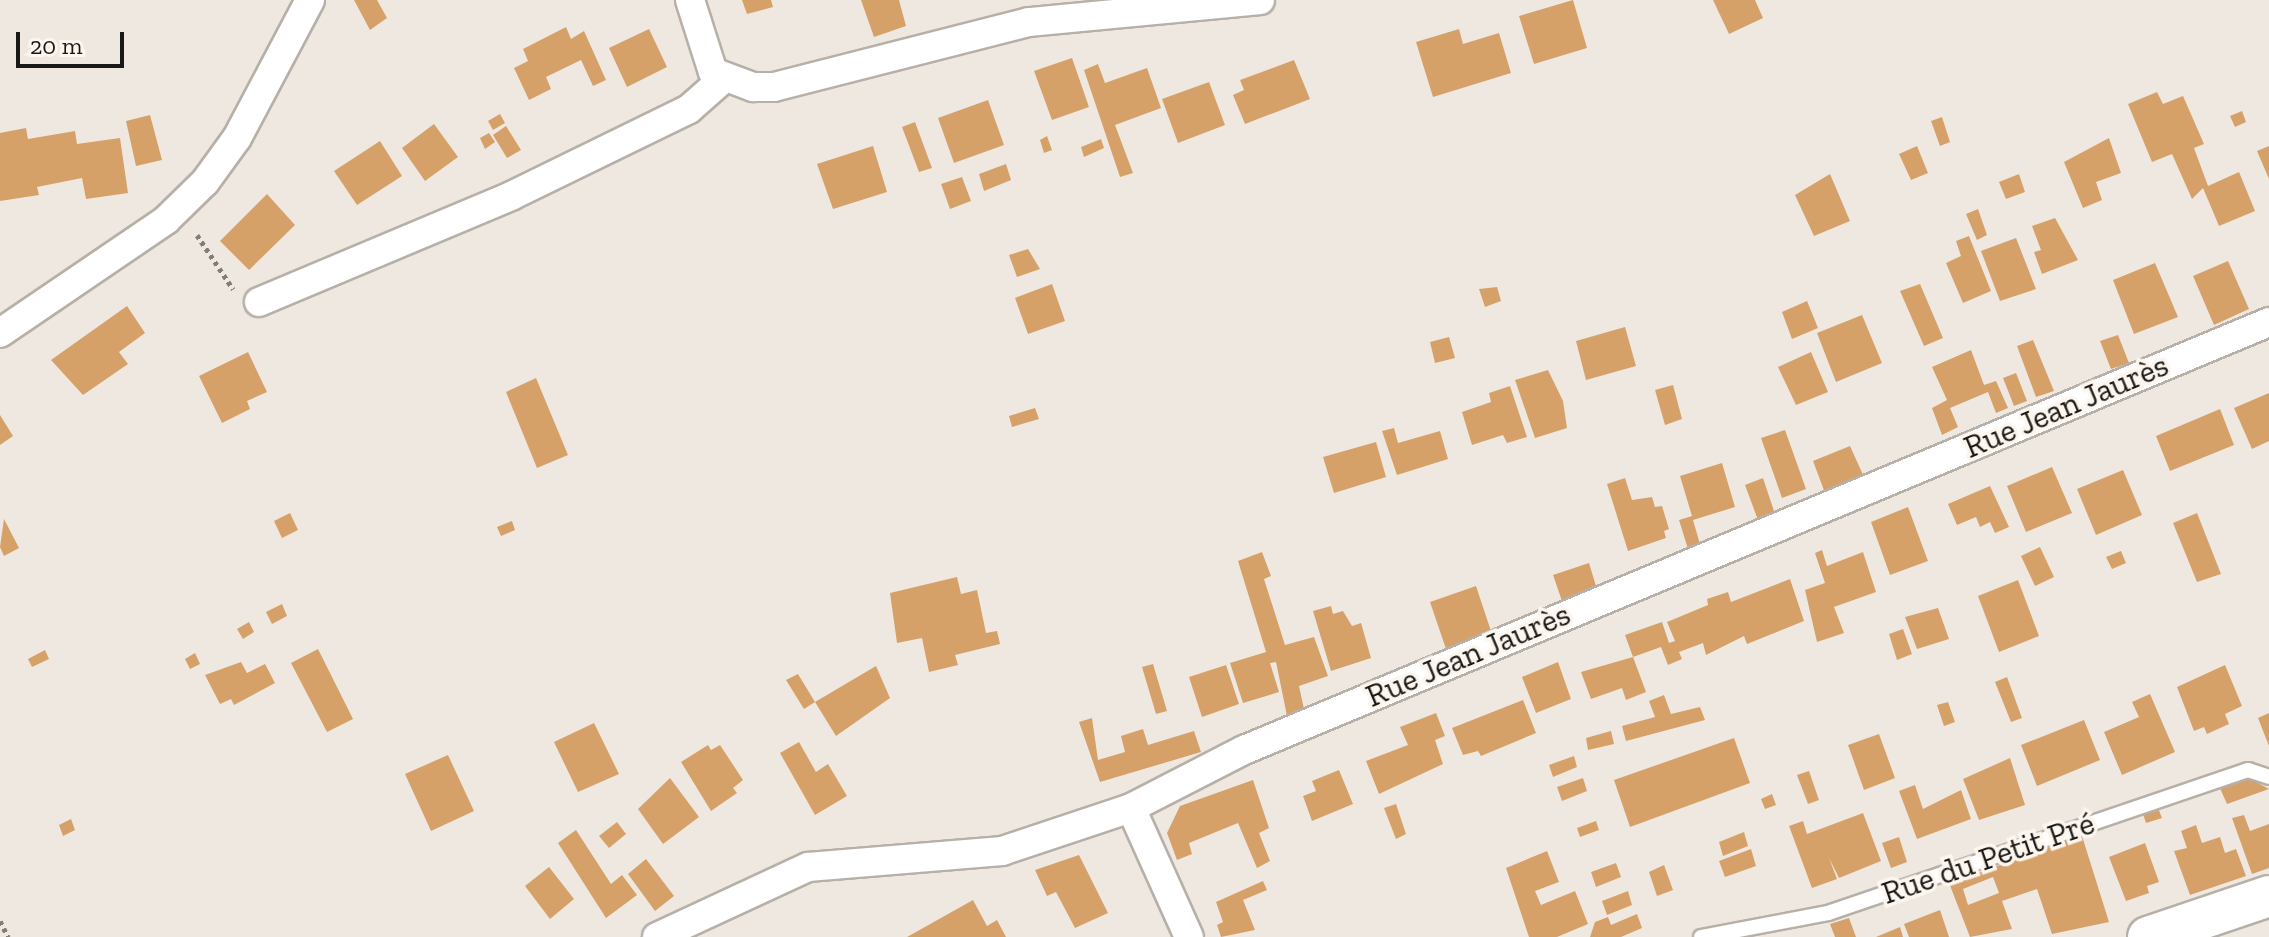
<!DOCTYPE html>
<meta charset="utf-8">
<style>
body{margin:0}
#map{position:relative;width:2269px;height:937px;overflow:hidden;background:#efe8e1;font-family:"Zilla Slab",serif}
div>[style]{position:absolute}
.building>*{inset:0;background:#d6a169}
.path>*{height:5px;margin-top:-2.5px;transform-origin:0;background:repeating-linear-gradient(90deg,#817d78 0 4px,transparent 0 8px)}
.roads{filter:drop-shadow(2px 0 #b6b0a9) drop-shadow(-2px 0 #b6b0a9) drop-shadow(0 2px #b6b0a9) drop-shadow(0 -2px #b6b0a9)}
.lane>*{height:14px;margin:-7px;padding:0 7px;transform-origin:7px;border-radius:7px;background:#fff}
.street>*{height:28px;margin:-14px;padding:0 14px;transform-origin:14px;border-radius:14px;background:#fff}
.secondary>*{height:40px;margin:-20px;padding:0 20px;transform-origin:20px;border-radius:20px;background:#fff}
span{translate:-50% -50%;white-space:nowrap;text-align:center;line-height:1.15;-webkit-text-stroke:7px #fcf6ef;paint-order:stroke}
.street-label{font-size:32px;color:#1a1816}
.scale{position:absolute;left:16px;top:32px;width:108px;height:36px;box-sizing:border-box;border:4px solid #1a1816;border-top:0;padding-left:10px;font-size:24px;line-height:28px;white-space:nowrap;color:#1a1816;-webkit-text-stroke:6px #fcf6ef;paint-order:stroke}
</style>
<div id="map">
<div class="building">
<div style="clip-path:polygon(354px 0,377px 0,387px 18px,370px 30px)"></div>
<div style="clip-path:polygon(742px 0,771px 0,773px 7px,747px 14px)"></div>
<div style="clip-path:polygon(861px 0,899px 0,906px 26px,874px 37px)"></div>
<div style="clip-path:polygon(1573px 0,1587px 48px,1534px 64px,1519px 16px)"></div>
<div style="clip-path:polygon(1713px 0,1755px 0,1763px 18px,1729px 34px)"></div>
<div style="clip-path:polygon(566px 27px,571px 39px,584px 31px,606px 80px,593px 86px,581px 60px,546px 77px,551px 89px,529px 100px,514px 68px,528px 61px,523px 49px)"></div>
<div style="clip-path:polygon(649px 29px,667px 67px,627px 87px,609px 48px)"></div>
<div style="clip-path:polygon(1459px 29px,1463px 44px,1499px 33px,1511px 73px,1433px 97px,1416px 42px)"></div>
<div style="clip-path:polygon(1072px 58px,1089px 107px,1052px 120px,1034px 71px)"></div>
<div style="clip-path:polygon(1294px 60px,1310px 99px,1245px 124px,1233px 95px,1244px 90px,1240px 80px)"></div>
<div style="clip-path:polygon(1098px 64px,1105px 83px,1147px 68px,1161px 108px,1115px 125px,1133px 173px,1120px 177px,1084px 70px)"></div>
<div style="clip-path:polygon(1209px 82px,1225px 125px,1178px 143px,1162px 99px)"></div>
<div style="clip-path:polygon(2157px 92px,2163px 104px,2183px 96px,2204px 144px,2194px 148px,2208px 186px,2239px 172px,2255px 211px,2219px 226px,2203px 188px,2192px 199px,2172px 154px,2152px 162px,2128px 104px)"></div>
<div style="clip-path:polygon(988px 100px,1004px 145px,954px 163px,938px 118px)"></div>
<div style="clip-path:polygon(2242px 111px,2246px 122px,2235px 127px,2230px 116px)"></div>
<div style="clip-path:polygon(500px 114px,505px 123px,493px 130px,488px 121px)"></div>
<div style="clip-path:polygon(150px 115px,162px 160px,136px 166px,126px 121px)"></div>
<div style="clip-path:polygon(1942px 117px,1950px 142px,1940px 146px,1931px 121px)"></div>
<div style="clip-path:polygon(915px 122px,932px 168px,919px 172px,902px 127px)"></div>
<div style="clip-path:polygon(434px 124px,458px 157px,425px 181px,402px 148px)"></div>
<div style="clip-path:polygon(506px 126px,521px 150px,507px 158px,493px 135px)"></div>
<div style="clip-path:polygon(26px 128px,28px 139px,75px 131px,77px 144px,120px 138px,128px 193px,86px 199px,82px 178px,37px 187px,39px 195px,0 201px,0 133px)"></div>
<div style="clip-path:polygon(489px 133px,495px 142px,485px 149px,480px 138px)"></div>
<div style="clip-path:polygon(1047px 136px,1052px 150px,1044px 153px,1040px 140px)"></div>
<div style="clip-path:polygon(2109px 138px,2121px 173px,2096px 182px,2102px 200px,2083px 208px,2064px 162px)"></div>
<div style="clip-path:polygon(1101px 139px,1104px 148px,1084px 157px,1081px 147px)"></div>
<div style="clip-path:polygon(380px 141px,402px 176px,357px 205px,334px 171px)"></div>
<div style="clip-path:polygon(873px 146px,887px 192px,833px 209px,817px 164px)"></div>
<div style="clip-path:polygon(1917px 146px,1928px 173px,1911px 180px,1899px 154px)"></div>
<div style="clip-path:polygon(2269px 146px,2269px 179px,2257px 151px)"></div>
<div style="clip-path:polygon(1006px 164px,1011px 180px,984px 191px,979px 174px)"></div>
<div style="clip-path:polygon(1830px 174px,1850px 221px,1814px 236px,1795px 195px)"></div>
<div style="clip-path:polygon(2019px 174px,2025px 192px,2006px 199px,1999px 182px)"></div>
<div style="clip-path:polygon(962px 177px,971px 201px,950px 209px,941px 184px)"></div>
<div style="clip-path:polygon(267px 194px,295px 225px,249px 270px,220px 241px)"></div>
<div style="clip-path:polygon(1978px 209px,1987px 235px,1977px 240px,1966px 214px)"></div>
<div style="clip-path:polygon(2055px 218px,2078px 260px,2042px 274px,2034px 252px,2041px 250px,2032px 226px)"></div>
<div style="clip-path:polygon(1969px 236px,1991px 291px,1963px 303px,1946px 263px,1961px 256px,1956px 241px)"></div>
<div style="clip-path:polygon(2016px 238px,2036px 289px,2000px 301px,1981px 251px)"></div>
<div style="clip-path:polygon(1028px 249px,1040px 269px,1017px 277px,1009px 255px)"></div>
<div style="clip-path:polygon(2228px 261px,2249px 309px,2214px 325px,2193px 276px)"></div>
<div style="clip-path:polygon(2155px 263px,2178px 317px,2134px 334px,2113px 280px)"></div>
<div style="clip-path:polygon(1052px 284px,1065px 321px,1028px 334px,1015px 298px)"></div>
<div style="clip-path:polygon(1920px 284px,1943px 338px,1924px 346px,1900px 291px)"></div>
<div style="clip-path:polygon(1497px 287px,1501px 301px,1485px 307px,1479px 289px)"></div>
<div style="clip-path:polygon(1807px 301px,1818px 328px,1792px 339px,1782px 312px)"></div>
<div style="clip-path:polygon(127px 306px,145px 333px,119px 352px,128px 364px,83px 395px,51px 360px)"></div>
<div style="clip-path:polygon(1862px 315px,1882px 363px,1836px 382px,1817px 333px)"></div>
<div style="clip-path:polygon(1625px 327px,1636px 366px,1586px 380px,1576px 341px)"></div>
<div style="clip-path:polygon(2118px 335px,2129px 363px,2111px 369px,2100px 341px)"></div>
<div style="clip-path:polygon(1449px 337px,1455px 358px,1435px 363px,1430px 342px)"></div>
<div style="clip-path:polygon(2033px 340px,2054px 391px,2036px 397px,2017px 346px)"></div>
<div style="clip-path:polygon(1971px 350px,1984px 385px,1996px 381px,2008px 408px,1996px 413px,1988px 392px,1950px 408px,1958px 427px,1942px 435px,1932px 408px,1947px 400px,1932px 367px)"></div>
<div style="clip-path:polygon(248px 352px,267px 392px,247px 401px,250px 409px,222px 423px,199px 376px)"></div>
<div style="clip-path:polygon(1811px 352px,1828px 392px,1796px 405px,1778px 367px)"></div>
<div style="clip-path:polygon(1548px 370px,1563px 401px,1567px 428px,1535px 438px,1515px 380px)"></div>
<div style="clip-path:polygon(2016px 373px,2027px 401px,2014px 406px,2003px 378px)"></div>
<div style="clip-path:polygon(536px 378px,568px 455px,537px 468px,506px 392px)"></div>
<div style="clip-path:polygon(1673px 385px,1682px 419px,1665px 425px,1655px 390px)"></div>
<div style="clip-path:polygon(1510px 386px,1527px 437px,1507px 443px,1503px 435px,1472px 445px,1462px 412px,1491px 402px,1489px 393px)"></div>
<div style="clip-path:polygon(2269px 393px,2269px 441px,2252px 449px,2234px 408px)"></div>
<div style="clip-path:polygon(1035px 408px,1039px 419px,1012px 427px,1009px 416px)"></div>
<div style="clip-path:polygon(2220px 409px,2234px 445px,2170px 471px,2156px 436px)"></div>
<div style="clip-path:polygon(0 415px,13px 436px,0 445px)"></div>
<div style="clip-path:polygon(1394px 428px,1398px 443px,1440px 431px,1448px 459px,1397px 475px,1382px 431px)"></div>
<div style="clip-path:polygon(1785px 430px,1806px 489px,1782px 498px,1761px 438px)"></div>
<div style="clip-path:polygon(1376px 442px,1386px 477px,1334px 493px,1323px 457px)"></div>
<div style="clip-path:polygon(1850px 446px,1864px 477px,1825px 493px,1813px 461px)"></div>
<div style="clip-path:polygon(1722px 463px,1735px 507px,1693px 520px,1700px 544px,1688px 549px,1679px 520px,1692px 516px,1680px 476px)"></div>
<div style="clip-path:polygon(2052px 467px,2072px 513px,2026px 532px,2007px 486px)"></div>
<div style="clip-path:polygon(2123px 470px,2142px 515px,2096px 535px,2077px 489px)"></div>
<div style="clip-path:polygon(1625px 478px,1632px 500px,1652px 497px,1655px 507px,1662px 506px,1669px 529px,1664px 531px,1666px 538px,1628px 551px,1607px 484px)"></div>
<div style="clip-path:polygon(1763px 478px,1775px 514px,1758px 520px,1745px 485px)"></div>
<div style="clip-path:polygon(1990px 486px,2009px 527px,1995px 533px,1990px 522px,1980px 527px,1976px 517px,1957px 525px,1948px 504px)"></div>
<div style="clip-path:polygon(1908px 507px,1928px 561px,1890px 575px,1871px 522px)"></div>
<div style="clip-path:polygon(290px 513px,298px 530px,282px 538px,274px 521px)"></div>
<div style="clip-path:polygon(2197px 513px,2221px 574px,2197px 582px,2173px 523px)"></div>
<div style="clip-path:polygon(4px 519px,19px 548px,4px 556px,0 547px)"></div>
<div style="clip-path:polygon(512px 521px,515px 530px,501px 536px,497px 527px)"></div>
<div style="clip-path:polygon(2040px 547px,2054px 577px,2035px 586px,2021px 556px)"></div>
<div style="clip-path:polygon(1822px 550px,1827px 566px,1863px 552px,1876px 592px,1834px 607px,1844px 633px,1817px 642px,1805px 590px,1825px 583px,1815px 553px)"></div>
<div style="clip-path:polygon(2121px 551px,2126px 563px,2112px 569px,2106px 557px)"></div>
<div style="clip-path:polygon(1262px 552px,1271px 576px,1264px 579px,1285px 645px,1314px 637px,1328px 676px,1299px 686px,1304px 709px,1287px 716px,1276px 662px,1270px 663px,1279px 692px,1243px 703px,1230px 663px,1266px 652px,1238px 561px)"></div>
<div style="clip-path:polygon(1589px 563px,1596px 586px,1562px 601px,1553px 575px)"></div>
<div style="clip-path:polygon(957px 577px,961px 594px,977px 590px,986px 633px,997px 631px,1000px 644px,955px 655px,958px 665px,929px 672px,922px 638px,897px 643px,890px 593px)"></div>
<div style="clip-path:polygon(1790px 579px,1804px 621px,1747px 644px,1744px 636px,1706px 655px,1703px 643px,1679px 652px,1682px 659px,1668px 665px,1661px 647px,1633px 657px,1625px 635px,1662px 622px,1669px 643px,1675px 641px,1667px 622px,1708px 605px,1707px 599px,1728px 592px,1731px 602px)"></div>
<div style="clip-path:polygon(2018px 580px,2039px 636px,1999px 652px,1978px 596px)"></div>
<div style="clip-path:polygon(1476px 586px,1491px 631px,1446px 649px,1430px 602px)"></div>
<div style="clip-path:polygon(282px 604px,287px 616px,272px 624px,266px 612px)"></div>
<div style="clip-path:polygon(1331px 606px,1333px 614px,1343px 611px,1352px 626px,1361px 623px,1371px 658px,1331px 671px,1313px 611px)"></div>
<div style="clip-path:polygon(1938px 608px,1949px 639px,1917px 649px,1905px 617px)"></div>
<div style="clip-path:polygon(249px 622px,254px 632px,243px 639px,237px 629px)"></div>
<div style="clip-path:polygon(1903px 629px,1912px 654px,1897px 660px,1889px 634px)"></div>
<div style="clip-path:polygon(318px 649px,353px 719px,327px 732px,291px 663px)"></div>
<div style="clip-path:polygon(45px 650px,49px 659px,32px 667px,28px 659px)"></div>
<div style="clip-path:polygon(195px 653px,200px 664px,190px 669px,185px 659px)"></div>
<div style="clip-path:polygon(1633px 657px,1646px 692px,1626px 700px,1622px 688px,1591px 699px,1581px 672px)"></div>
<div style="clip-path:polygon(241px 662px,247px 673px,265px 664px,275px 683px,234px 705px,231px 699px,220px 704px,205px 675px)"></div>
<div style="clip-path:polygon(1558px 662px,1571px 699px,1536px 713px,1522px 677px)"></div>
<div style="clip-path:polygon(1153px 664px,1167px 711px,1156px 714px,1142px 667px)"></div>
<div style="clip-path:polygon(1226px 665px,1239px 704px,1202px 717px,1189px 677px)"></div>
<div style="clip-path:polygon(2225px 665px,2242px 706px,2225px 714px,2229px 724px,2207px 734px,2204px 727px,2194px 731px,2177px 687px)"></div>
<div style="clip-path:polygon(876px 666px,890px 698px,836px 736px,815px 702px)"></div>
<div style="clip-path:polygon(798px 674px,815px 702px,804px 709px,786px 680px)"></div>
<div style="clip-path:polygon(2007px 677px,2022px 718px,2011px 722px,1995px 682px)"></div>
<div style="clip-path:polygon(2150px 694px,2175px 752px,2122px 775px,2104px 732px,2139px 717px,2132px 702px)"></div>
<div style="clip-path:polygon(1664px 695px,1671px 714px,1700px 707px,1705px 720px,1626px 741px,1622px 726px,1655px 717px,1649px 701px)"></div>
<div style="clip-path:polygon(1523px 700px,1536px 733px,1481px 756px,1478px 751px,1463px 755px,1452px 728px)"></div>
<div style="clip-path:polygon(1948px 702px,1955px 722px,1944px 726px,1937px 705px)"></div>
<div style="clip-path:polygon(1436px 713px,1445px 736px,1435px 740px,1443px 764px,1379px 794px,1366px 761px,1408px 745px,1400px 727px)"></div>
<div style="clip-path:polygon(2269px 713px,2269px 746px,2258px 718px)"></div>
<div style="clip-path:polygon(1092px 718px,1098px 760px,1125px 752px,1121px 736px,1143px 729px,1148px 745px,1194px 731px,1201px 752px,1100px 782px,1079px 722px)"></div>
<div style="clip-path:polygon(2084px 720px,2100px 760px,2037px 786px,2021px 745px)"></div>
<div style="clip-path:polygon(594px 723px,619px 774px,578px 792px,554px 742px)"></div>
<div style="clip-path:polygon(1611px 731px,1614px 744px,1588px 750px,1586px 738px)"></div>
<div style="clip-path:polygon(1879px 734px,1895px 778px,1864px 790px,1848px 745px)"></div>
<div style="clip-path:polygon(1734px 738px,1750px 783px,1630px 827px,1614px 780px)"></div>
<div style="clip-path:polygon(799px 742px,816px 772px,828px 764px,847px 796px,815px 815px,780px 753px)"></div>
<div style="clip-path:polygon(708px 745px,711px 750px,720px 745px,743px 780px,733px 788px,737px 793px,711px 811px,681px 762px)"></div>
<div style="clip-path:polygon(448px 755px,474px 811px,431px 831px,405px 774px)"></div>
<div style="clip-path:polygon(1574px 756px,1577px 767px,1553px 777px,1549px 765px)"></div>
<div style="clip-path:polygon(2010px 758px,2025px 805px,1979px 820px,1963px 779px)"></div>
<div style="clip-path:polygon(1339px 770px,1353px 804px,1312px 821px,1303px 796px,1316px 791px,1312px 781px)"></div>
<div style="clip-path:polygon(1809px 771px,1819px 800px,1808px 804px,1797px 775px)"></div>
<div style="clip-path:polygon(2247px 777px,2269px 789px,2227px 804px,2219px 786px)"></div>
<div style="clip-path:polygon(670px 778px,699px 817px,663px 844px,638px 809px)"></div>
<div style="clip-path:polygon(1583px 778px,1587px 791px,1562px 801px,1557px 787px)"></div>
<div style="clip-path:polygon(1253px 780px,1269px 828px,1259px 833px,1270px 861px,1257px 868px,1238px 823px,1189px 843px,1192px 854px,1177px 860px,1167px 833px,1180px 806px)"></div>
<div style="clip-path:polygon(1915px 785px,1923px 809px,1961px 790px,1971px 819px,1917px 839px,1899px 791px)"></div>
<div style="clip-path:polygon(1772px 794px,1776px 805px,1765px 809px,1761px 799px)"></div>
<div style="clip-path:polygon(1396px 804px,1406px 834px,1396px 839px,1384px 808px)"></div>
<div style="clip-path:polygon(2158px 808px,2162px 818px,2146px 823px,2143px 814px)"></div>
<div style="clip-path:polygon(1863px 813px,1881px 861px,1839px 878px,1829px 858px,1837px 879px,1812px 888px,1789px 826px,1803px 821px,1807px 834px)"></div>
<div style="clip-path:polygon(2244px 815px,2250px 831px,2269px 824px,2269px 868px,2252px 874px,2232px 818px)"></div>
<div style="clip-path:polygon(71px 819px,75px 830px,63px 836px,59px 825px)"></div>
<div style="clip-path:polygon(1596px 821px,1599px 830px,1580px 837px,1577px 828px)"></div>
<div style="clip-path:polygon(617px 822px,626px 834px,609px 848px,599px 836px)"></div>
<div style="clip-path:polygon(2196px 825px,2202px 843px,2220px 837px,2225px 853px,2236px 849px,2246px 876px,2190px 895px,2174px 851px,2187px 848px,2181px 831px)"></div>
<div style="clip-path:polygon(576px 830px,611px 884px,622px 875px,637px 895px,606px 918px,558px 843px)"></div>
<div style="clip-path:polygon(1744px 832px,1748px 846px,1723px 856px,1719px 842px)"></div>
<div style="clip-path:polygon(evenodd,2082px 836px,2109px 922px,2052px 934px,2037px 889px,2002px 901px,2012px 929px,1970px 937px,1949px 883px,2082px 836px,1993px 877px,1999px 893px,1968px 905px,1963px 889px,1993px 877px)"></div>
<div style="clip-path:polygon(1899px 837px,1907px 862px,1891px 868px,1882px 843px)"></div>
<div style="clip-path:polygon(2145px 843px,2159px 882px,2147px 886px,2149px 893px,2126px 901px,2109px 857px)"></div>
<div style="clip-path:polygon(1751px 849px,1756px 866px,1725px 877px,1719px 861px)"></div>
<div style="clip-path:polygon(1547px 851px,1559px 882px,1535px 891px,1541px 905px,1575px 891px,1588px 924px,1557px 937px,1529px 937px,1506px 868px)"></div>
<div style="clip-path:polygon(1079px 855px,1108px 913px,1075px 928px,1056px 892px,1047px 896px,1035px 870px)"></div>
<div style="clip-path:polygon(646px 859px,674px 896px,655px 911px,628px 874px)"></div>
<div style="clip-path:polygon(1616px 863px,1621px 877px,1596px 887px,1591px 872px)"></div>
<div style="clip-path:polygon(1664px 865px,1673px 890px,1657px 896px,1649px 872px)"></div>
<div style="clip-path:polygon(549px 867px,574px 899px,550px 919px,525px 886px)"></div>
<div style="clip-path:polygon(1263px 881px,1267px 890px,1243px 900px,1255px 930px,1221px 937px,1217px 925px,1223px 922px,1216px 902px)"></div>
<div style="clip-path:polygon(1628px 891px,1632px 905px,1607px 915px,1602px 901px)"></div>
<div style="clip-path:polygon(973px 900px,987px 926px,997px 920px,1006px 937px,907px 937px)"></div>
<div style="clip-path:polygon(1940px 910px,1949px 937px,1909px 937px,1904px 924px)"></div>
<div style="clip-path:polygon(1637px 914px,1642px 928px,1621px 937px,1590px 937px,1595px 922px,1608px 917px,1611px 925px)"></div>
<div style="clip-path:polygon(1849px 918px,1856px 937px,1835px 937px,1830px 924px)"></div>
<div style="clip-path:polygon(1900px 927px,1903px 937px,1876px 937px)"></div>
</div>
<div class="path">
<div style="left:197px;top:235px;width:65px;rotate:56.3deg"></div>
<div style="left:0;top:921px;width:18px;rotate:63deg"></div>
</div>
<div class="roads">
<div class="lane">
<div style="left:1701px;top:937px;width:129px;rotate:-10.7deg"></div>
<div style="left:1828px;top:913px;width:444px;rotate:-18.8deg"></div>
<div style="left:2248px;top:770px;width:22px;rotate:18deg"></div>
</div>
<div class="street">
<div style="left:690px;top:0;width:76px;rotate:72.3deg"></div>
<div style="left:713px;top:72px;width:43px;rotate:20.6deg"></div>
<div style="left:753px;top:87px;width:21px"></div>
<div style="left:774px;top:87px;width:263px;rotate:-14.3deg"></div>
<div style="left:1029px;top:22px;width:232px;rotate:-5.4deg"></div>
<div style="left:259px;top:302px;width:273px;rotate:-22.8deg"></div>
<div style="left:511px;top:196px;width:198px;rotate:-26deg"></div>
<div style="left:689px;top:109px;width:45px;rotate:-41.4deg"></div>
<div style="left:0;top:333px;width:201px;rotate:-34.2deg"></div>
<div style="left:166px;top:220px;width:54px;rotate:-44.3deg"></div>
<div style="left:205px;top:182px;width:54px;rotate:-54deg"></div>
<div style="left:237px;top:138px;width:156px;rotate:-62.1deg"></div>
<div style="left:1131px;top:808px;width:141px;rotate:65.8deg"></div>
<div style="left:657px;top:937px;width:166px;rotate:-24.9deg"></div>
<div style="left:808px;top:867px;width:195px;rotate:-4.7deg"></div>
<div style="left:1002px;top:851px;width:136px;rotate:-18.4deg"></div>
<div style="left:1131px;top:808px;width:127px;rotate:-27.2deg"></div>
<div style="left:1244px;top:750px;width:1111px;rotate:-22.66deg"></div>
</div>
<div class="secondary">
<div style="left:2148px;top:937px;width:128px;rotate:-18.7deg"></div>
</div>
</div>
<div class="street-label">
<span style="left:2066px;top:406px;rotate:-23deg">Rue Jean Jaurès</span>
<span style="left:1468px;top:655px;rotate:-23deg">Rue Jean Jaurès</span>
<span style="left:1988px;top:858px;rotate:-19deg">Rue du Petit Pré</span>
</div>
<div class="scale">20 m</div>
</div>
